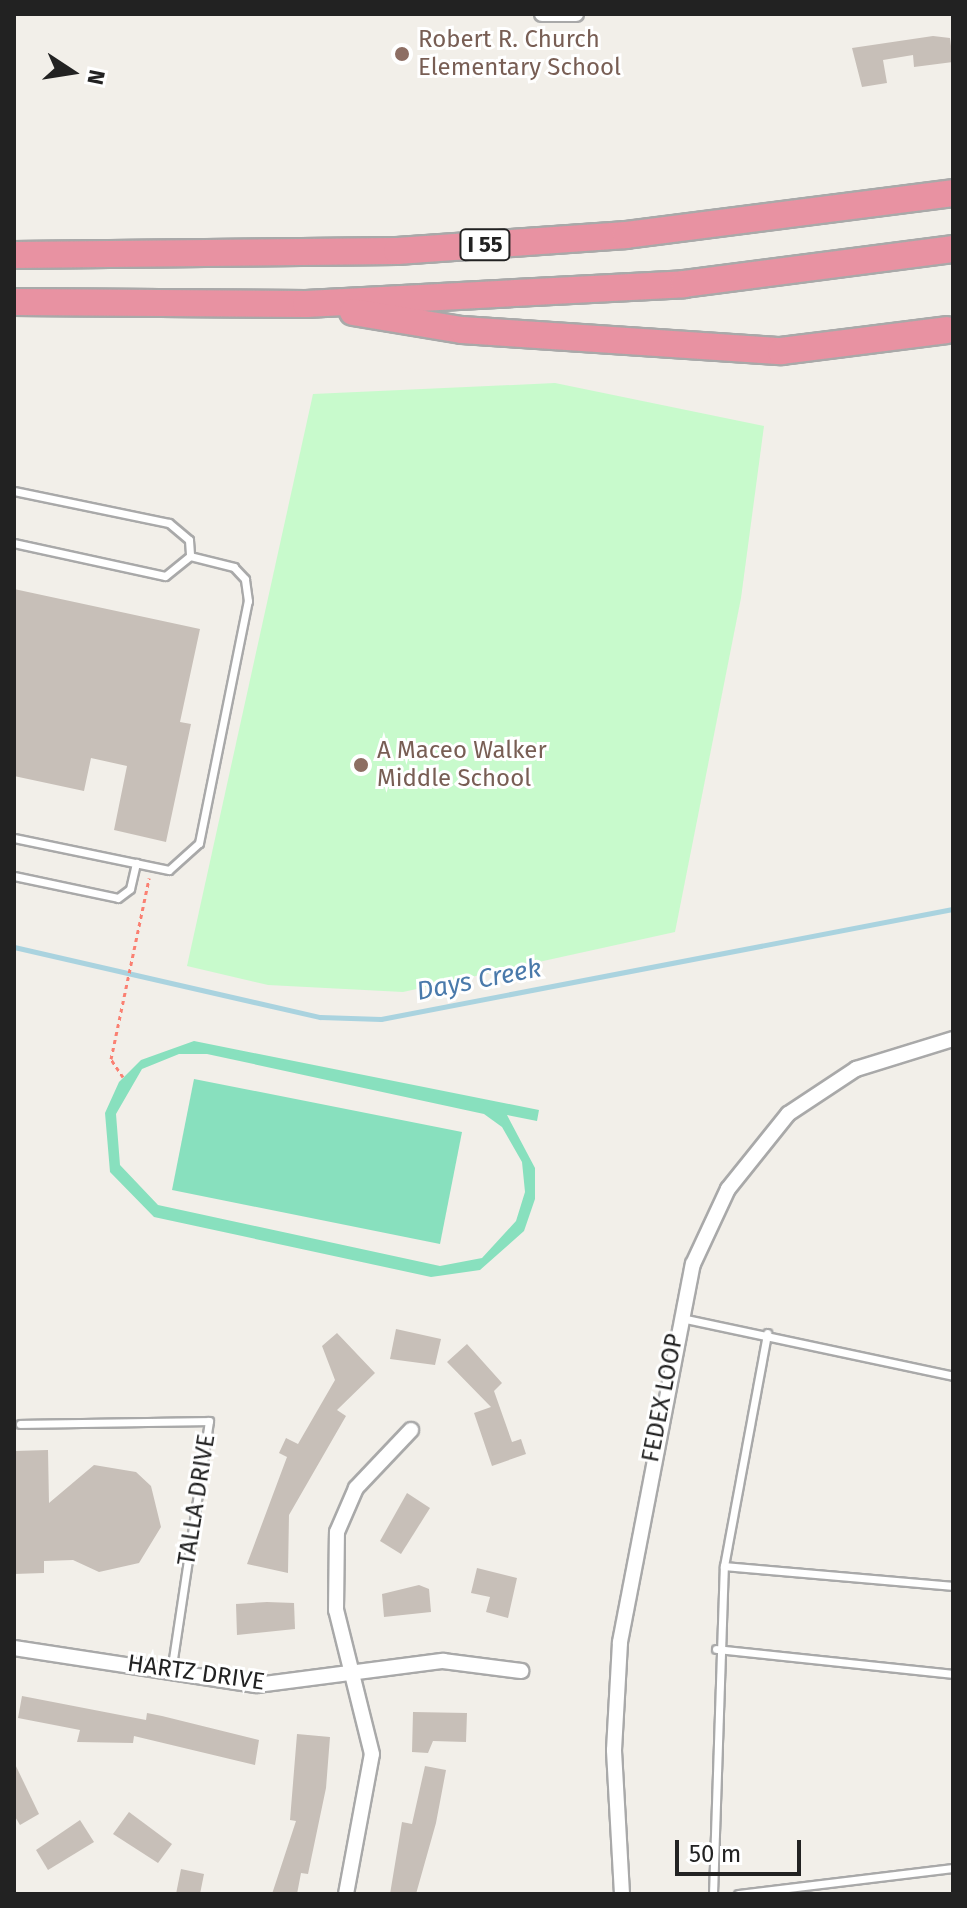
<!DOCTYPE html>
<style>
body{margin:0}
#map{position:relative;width:967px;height:1908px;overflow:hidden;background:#f2efe9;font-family:"Fira Sans",sans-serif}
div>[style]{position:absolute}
.park>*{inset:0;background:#c8facc}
.pitch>*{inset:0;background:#88e0be}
.stream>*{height:5px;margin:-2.5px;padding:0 2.5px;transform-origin:2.5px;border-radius:2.5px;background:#aad3df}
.building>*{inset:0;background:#c7bfb8}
.path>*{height:3px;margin-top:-1.5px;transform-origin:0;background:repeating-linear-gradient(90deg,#fa8072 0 4px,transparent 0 8px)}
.roads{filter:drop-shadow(2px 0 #a9a9a9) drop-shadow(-2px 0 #a9a9a9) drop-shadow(0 2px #a9a9a9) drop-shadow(0 -2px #a9a9a9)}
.lane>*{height:7px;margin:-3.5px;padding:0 3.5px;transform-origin:3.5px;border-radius:3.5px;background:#fff}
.street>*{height:14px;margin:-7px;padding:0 7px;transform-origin:7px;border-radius:7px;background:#fff}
.highway>*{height:26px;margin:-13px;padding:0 13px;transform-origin:13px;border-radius:13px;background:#e892a2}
.dots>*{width:22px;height:22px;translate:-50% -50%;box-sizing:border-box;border:4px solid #fff;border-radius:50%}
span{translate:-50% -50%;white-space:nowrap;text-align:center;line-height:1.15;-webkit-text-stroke:6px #fff;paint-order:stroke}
.shield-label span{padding:2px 6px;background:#fff;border:2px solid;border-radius:6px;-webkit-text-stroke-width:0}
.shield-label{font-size:22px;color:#222;font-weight:700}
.education-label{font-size:24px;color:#785e54}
.left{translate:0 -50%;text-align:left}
.street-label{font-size:24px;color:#222}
.water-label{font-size:26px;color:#4a7aab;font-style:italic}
.frame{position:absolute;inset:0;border:16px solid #222;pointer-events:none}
.north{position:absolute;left:32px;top:32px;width:80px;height:80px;-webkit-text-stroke:6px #fff;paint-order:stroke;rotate:102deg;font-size:22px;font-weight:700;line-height:32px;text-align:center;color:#222}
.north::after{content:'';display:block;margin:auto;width:28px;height:36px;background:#222;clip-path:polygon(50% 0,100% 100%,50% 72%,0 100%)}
.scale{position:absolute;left:675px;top:1840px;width:126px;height:36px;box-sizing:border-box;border:4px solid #222;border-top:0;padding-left:10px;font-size:24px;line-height:28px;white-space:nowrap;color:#222;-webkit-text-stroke:6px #fff;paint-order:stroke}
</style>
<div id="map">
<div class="park">
<div style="clip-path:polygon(555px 383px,764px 426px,741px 598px,675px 932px,403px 992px,268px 985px,187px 966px,313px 394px)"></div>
</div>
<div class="pitch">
<div style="clip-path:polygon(evenodd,194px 1041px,539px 1110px,537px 1121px,507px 1115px,535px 1168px,535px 1199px,524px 1231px,480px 1270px,431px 1277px,154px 1217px,110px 1172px,105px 1113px,119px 1082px,141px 1060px,194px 1041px,179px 1054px,207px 1054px,484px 1114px,502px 1127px,522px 1162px,525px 1192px,516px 1221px,482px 1258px,440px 1266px,158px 1205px,120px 1165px,116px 1114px,142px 1069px,179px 1054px)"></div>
<div style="clip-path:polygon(194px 1079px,462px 1132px,440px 1244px,172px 1190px)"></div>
</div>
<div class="stream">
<div style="left:14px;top:947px;width:314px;rotate:12.9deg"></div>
<div style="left:320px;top:1017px;width:61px;rotate:1.9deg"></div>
<div style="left:381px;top:1019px;width:582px;rotate:-10.89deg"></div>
</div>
<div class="building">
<div style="clip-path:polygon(933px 36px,950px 38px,953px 62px,914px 67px,913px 55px,883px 60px,887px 83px,862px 87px,852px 48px)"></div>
<div style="clip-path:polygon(14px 589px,200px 629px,180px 722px,191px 724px,166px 842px,114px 830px,127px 766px,91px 758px,84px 791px,14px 776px)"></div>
<div style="clip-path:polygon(396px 1329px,441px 1339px,435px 1365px,390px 1359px)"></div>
<div style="clip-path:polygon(337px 1333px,375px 1373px,337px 1410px,346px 1416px,289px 1515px,288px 1573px,247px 1564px,287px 1457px,279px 1453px,286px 1438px,298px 1444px,335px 1380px,322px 1346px)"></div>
<div style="clip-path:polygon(467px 1344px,502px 1383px,494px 1391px,512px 1442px,521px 1439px,526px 1454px,492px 1466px,474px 1413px,491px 1407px,447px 1362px)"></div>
<div style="clip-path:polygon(48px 1450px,49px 1503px,94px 1465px,136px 1472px,151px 1486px,161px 1527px,139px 1563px,99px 1572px,73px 1560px,44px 1561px,44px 1573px,14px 1574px,14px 1451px)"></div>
<div style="clip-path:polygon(407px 1493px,430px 1508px,401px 1554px,380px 1541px)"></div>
<div style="clip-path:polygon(477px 1568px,517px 1578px,508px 1618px,486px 1612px,490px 1597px,471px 1593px)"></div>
<div style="clip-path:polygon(419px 1585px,429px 1589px,431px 1612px,384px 1617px,382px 1594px)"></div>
<div style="clip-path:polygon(267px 1602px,294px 1603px,295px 1629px,237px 1635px,236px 1604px)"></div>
<div style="clip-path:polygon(22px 1696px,146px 1720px,147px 1713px,162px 1716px,259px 1740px,255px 1765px,134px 1736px,133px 1743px,77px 1742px,80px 1730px,18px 1718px)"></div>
<div style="clip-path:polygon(413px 1712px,467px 1713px,466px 1742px,433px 1741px,428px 1753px,412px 1752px)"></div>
<div style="clip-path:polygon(297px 1734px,330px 1737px,326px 1788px,308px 1874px,301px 1873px,297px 1894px,272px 1894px,296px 1821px,290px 1820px)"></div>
<div style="clip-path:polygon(14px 1762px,39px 1814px,20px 1825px,14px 1815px)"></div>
<div style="clip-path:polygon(425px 1766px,446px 1770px,436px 1823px,416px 1894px,390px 1894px,402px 1822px,412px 1824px)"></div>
<div style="clip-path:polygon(129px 1812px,172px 1844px,158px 1863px,113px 1834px)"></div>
<div style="clip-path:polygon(80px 1820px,94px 1842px,48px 1870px,36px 1850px)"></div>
<div style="clip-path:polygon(181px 1869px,204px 1874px,200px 1894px,176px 1894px)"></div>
</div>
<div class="path">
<div style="left:123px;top:1077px;width:22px;rotate:-124deg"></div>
<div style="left:111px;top:1059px;width:185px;rotate:-78.1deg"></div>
</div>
<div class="roads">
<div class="lane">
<div style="left:14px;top:491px;width:158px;rotate:11.7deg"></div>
<div style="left:169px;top:523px;width:26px;rotate:40deg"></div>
<div style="left:189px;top:540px;width:16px;rotate:86deg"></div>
<div style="left:190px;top:556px;width:32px;rotate:141deg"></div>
<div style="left:165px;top:576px;width:155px;rotate:-167.7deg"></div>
<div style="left:14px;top:838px;width:158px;rotate:11.7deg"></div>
<div style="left:169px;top:870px;width:40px;rotate:-42deg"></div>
<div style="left:199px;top:843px;width:247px;rotate:-78.6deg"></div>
<div style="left:248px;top:601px;width:22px;rotate:-98deg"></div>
<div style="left:245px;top:579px;width:16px;rotate:-133deg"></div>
<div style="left:234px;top:567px;width:45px;rotate:-166deg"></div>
<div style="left:14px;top:876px;width:106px;rotate:11.9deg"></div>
<div style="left:118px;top:898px;width:15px;rotate:-37deg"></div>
<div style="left:130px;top:889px;width:27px;rotate:-77deg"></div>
<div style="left:681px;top:1318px;width:278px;rotate:12deg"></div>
<div style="left:20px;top:1424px;width:189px;rotate:-0.9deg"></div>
<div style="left:209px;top:1421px;width:255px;rotate:98.6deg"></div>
<div style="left:724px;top:1566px;width:230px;rotate:5deg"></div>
<div style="left:716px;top:1649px;width:238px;rotate:6deg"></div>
<div style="left:713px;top:1894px;width:328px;rotate:-88.1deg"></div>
<div style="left:724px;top:1566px;width:237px;rotate:-79.5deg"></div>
<div style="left:738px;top:1894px;width:217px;rotate:-6.9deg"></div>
</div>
<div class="street">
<div style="left:542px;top:14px;width:34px"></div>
<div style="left:14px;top:1648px;width:246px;rotate:8.7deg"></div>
<div style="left:257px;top:1685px;width:188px;rotate:-7.4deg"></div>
<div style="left:443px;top:1661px;width:79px;rotate:7.3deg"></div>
<div style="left:346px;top:1894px;width:142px;rotate:-79.5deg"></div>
<div style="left:372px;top:1754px;width:148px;rotate:-104deg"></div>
<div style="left:336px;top:1610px;width:78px;rotate:-89.3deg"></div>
<div style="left:337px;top:1532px;width:48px;rotate:-66.6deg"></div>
<div style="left:356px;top:1488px;width:80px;rotate:-46.5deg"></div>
<div style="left:622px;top:1894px;width:144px;rotate:-93.2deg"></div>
<div style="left:614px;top:1750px;width:108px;rotate:-86.8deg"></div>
<div style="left:620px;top:1642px;width:385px;rotate:-79.1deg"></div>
<div style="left:693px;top:1264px;width:83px;rotate:-65deg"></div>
<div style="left:728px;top:1189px;width:96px;rotate:-51.3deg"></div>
<div style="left:788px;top:1114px;width:82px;rotate:-33.5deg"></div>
<div style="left:856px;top:1069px;width:102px;rotate:-17.2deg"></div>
</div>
<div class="highway">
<div style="left:14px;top:255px;width:383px;rotate:-0.6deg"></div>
<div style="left:397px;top:251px;width:230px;rotate:-4deg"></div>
<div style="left:626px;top:235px;width:330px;rotate:-7.3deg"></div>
<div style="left:14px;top:302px;width:292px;rotate:0.4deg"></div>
<div style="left:306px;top:304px;width:379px;rotate:-3deg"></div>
<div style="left:684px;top:284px;width:271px;rotate:-7.4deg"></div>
<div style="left:353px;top:312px;width:110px;rotate:9.4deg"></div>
<div style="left:462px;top:330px;width:320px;rotate:3.8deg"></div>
<div style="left:781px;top:351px;width:167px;rotate:-7.2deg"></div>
</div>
</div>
<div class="dots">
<div style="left:402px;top:54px;background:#8d6e63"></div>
<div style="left:361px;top:765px;background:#8d6e63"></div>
</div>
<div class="shield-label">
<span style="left:485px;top:245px">I 55</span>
</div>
<div class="education-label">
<span class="left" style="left:418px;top:54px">Robert R. Church<br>Elementary School</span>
<span class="left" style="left:377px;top:765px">A Maceo Walker<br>Middle School</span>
</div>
<div class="street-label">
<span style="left:663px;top:1398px;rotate:-79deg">FEDEX LOOP</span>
<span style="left:197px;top:1500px;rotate:-81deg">TALLA DRIVE</span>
<span style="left:196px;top:1673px;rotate:8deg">HARTZ DRIVE</span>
</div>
<div class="water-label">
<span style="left:479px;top:980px;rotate:-11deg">Days Creek</span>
</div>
<div class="frame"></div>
<div class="north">N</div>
<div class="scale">50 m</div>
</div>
